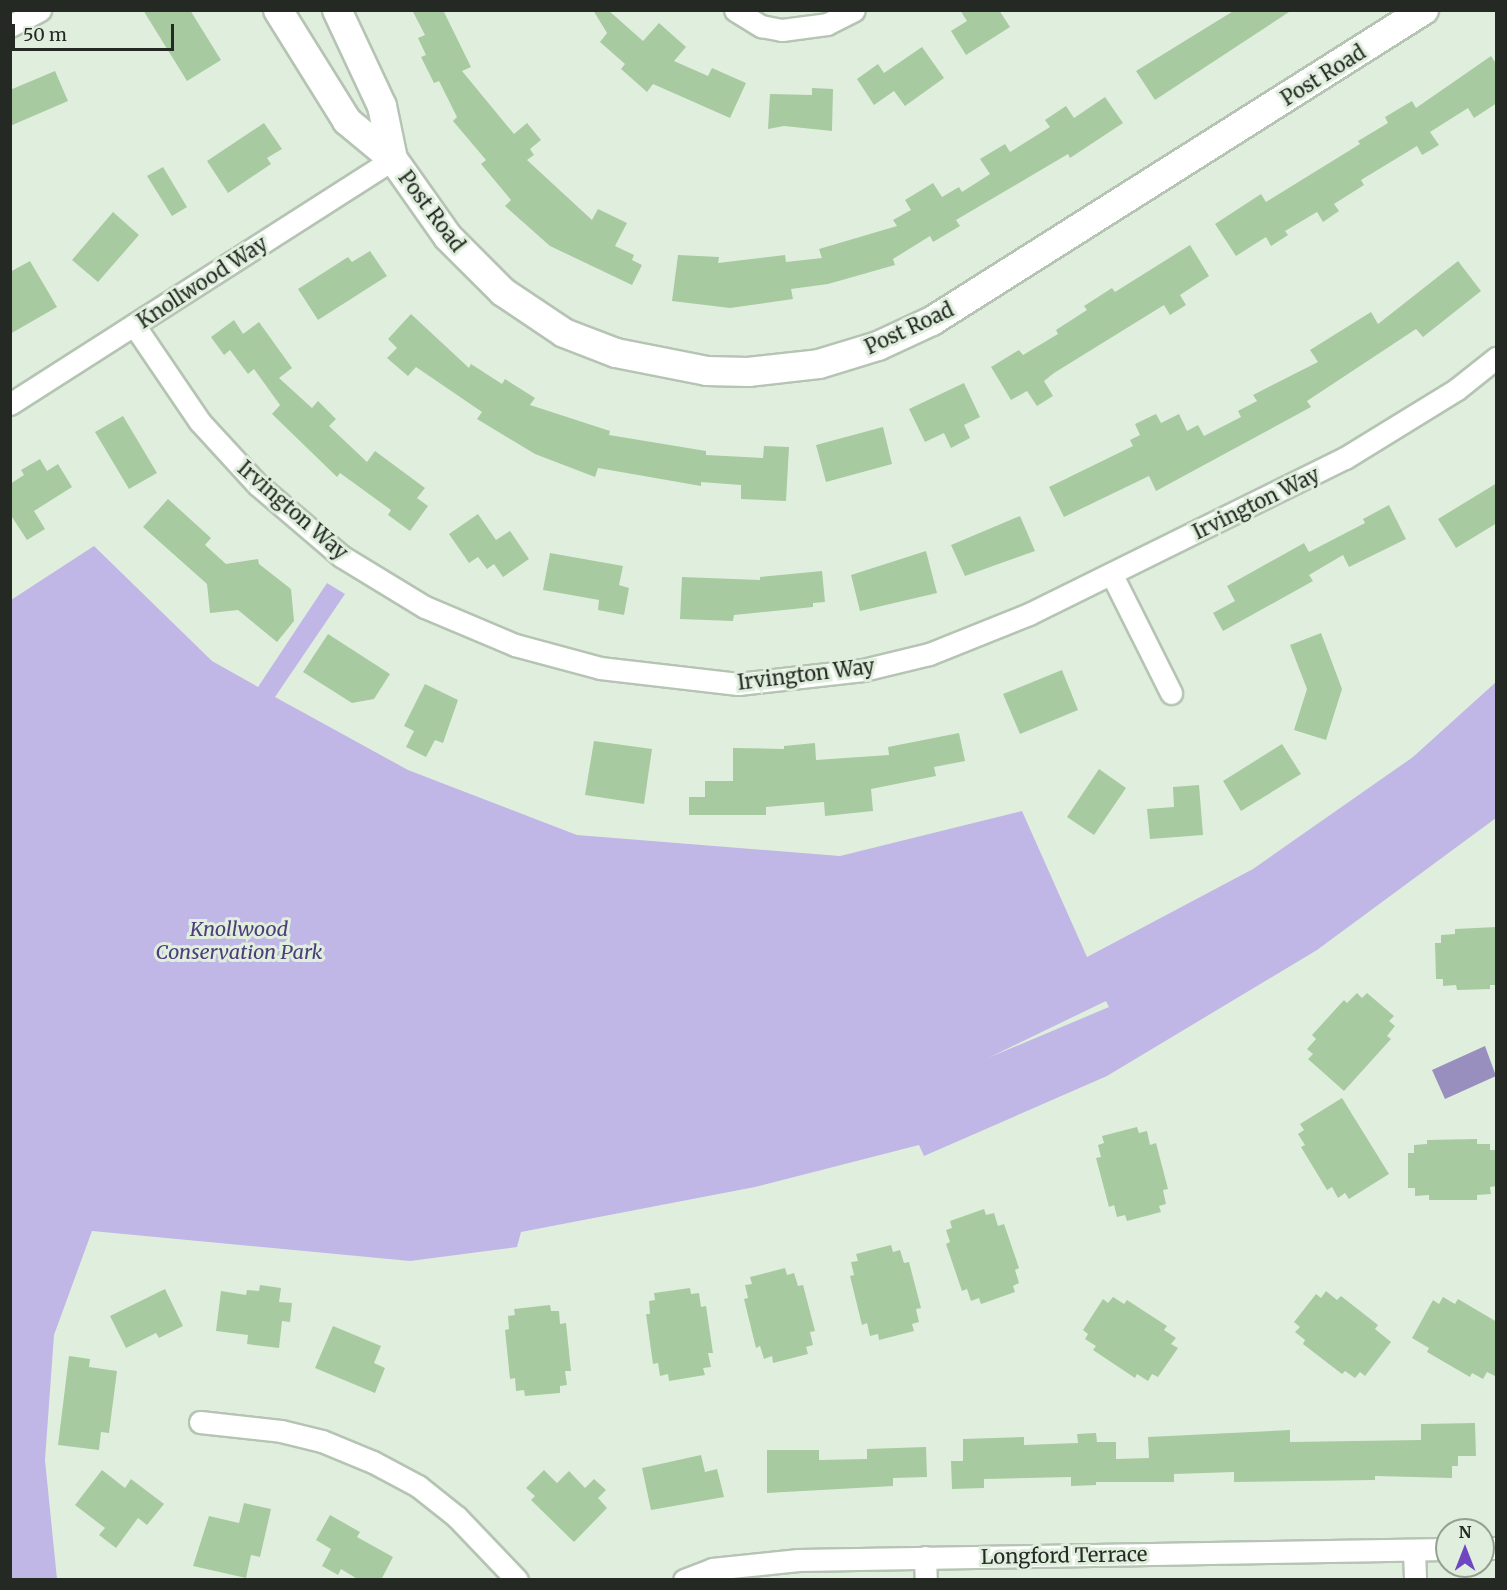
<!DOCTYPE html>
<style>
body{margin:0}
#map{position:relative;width:1507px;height:1590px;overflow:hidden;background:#e0efdd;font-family:Merriweather,serif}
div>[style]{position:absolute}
.green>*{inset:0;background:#c0b7e7}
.water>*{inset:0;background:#988fbe}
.building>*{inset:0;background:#a7caa0}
.roads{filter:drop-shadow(2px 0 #b5c4b3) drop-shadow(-2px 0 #b5c4b3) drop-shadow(0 2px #b5c4b3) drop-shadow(0 -2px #b5c4b3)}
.street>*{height:21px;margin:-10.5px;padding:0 10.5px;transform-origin:10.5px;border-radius:10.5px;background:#fff}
.secondary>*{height:28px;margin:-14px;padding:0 14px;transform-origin:14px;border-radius:14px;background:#fff}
span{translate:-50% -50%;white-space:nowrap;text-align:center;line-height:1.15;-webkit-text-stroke:6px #e0efdd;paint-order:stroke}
.street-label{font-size:20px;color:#242a23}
.park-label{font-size:20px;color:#4d3d7a;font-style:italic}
.frame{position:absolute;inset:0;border:12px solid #242a23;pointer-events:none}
.north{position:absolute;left:1435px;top:1518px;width:60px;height:60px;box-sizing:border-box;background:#e0efdd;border:2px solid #95a093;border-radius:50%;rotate:0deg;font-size:16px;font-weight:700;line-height:24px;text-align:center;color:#242a23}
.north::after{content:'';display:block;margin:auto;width:21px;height:27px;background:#6e47c0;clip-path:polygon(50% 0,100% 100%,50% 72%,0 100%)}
.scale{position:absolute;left:12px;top:24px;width:162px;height:27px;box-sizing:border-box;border:3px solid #242a23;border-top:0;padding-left:8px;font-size:18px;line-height:21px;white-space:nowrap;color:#242a23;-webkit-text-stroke:4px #e0efdd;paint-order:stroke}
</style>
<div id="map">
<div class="green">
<div style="clip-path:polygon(evenodd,94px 546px,212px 661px,258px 687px,327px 583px,345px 594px,275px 697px,408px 770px,577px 835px,840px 856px,1022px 811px,1087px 957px,1253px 869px,1413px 757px,1496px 682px,1496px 818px,1317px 950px,1107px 1076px,924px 1156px,919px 1145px,755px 1187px,521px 1232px,517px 1247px,410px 1261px,92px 1231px,54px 1335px,45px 1460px,57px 1579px,11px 1579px,11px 600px,94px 546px,1106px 1001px,1109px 1007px,988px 1058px,1106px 1001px)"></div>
</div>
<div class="water">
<div style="clip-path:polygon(1485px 1046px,1496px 1076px,1445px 1099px,1432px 1070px)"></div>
</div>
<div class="building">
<div style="clip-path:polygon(143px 10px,190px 10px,221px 60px,187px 81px)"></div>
<div style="clip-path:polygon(412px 10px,443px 10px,471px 67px,462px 71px,514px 134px,527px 123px,541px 140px,530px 149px,534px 155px,527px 160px,592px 220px,598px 209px,627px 223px,615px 246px,634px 255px,632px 260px,642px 265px,632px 285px,550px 246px,505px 206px,511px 200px,481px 164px,486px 160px,453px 121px,457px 117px,439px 81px,434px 83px,421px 57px,426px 55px,418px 38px,425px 35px)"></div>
<div style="clip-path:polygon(593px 10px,608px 10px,643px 41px,659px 23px,686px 47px,674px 61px,708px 76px,712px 68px,746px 83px,730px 118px,653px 84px,647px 92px,621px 69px,625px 64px,600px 42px,607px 33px)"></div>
<div style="clip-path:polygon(960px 10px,999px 10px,1010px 27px,966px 55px,951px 31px,967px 21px)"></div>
<div style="clip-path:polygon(1235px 10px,1292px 10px,1155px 100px,1136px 71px)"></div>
<div style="clip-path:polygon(922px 47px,944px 78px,905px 106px,894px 91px,874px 105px,857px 79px,878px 64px,884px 73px)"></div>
<div style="clip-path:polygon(1491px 56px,1497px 65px,1497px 103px,1474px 118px,1468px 108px,1430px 132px,1439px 145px,1422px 155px,1417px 146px,1361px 180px,1364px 185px,1334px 204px,1339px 211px,1323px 222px,1317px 212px,1285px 231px,1288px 235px,1271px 246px,1266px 237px,1236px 256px,1215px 224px,1261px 194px,1266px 202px,1360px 144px,1358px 141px,1388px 123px,1385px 117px,1412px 101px,1416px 108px)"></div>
<div style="clip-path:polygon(55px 71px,68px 101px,10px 126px,10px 90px)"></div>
<div style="clip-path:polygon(812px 88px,833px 89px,832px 131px,784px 126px,768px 129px,770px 94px,812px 95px)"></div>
<div style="clip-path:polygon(1105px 97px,1123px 123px,1070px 158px,1068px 154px,956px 220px,960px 226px,933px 242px,930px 236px,893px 259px,895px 265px,828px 284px,791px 289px,793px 299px,730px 308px,672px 301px,678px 255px,719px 257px,718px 263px,785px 255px,786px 262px,822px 258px,819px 249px,897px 226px,893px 220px,911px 210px,905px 200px,933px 183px,942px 197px,959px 187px,962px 192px,990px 174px,980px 159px,1005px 144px,1010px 152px,1050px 127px,1045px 120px,1066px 106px,1074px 118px)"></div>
<div style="clip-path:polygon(264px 123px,282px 149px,267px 158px,271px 164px,228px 193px,207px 161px)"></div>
<div style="clip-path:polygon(163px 167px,187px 207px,172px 216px,147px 176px)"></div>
<div style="clip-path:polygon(113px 212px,139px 235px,98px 282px,72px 260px)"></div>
<div style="clip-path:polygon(1190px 245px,1209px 276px,1180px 295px,1186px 305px,1170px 315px,1164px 305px,1054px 373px,1044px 381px,1053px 396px,1037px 406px,1027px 391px,1011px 400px,991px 367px,1019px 350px,1023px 355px,1058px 334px,1056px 330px,1087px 310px,1084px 306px,1112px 288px,1115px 292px)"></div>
<div style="clip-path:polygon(370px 251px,387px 276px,318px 320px,298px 289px,348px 257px,352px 262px)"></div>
<div style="clip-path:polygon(30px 261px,57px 307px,10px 334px,10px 272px)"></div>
<div style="clip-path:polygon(1458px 261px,1481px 291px,1423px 337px,1416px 329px,1307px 401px,1311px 407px,1156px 491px,1149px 476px,1064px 517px,1049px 487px,1133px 446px,1130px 440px,1140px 435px,1135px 424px,1156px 414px,1161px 423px,1179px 414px,1187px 431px,1198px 425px,1204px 436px,1241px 417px,1238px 411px,1257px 401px,1253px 395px,1318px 362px,1310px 350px,1371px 312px,1378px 324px)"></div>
<div style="clip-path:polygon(411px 314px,469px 368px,471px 364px,502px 384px,505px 379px,535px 398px,530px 405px,610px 431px,609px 435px,706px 451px,706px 455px,763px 458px,764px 446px,789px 447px,786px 501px,741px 499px,741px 485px,701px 482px,701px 486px,598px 468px,595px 477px,535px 454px,477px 419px,482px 412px,416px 367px,408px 376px,387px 358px,397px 348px,388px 339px)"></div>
<div style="clip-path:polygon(234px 320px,243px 334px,259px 322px,292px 368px,279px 378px,312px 408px,318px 401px,336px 419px,329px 426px,367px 462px,375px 451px,425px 488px,417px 498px,428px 506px,410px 531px,388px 515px,391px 510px,340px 473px,337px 477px,272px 414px,280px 405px,254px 369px,248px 374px,230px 350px,224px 355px,211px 337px)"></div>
<div style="clip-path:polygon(964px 383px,980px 417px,964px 425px,970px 438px,951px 448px,944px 433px,925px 442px,909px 409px)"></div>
<div style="clip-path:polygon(123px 416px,157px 473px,129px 489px,95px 432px)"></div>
<div style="clip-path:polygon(883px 427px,892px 464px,826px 482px,816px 445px)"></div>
<div style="clip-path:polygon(40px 459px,47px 471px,58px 464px,72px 487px,34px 511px,45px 529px,27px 540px,10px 514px,10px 484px,24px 475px,21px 470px)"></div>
<div style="clip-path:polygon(1497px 483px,1497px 523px,1456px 548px,1438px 519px)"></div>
<div style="clip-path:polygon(168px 499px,211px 538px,205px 545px,226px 564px,258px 559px,259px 564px,291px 589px,294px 621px,277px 642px,238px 610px,210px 613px,207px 584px,143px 527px)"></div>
<div style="clip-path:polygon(1389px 505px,1406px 539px,1349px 567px,1343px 555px,1309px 575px,1313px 581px,1223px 631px,1213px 613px,1235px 601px,1227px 586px,1304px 543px,1309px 552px,1365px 523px,1363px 519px)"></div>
<div style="clip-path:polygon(478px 514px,496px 540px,510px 531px,529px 559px,503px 577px,494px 564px,487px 569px,478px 557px,469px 563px,449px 534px)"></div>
<div style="clip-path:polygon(1020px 516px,1035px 551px,965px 576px,951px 545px)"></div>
<div style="clip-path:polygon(926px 551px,937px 593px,860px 611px,851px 575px)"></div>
<div style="clip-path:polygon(550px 553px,623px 566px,619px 585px,629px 588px,624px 615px,598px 610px,599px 600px,543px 590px)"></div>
<div style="clip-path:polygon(822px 571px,825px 602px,813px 603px,813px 607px,734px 615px,733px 621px,680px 619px,682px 577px,760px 580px,760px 577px)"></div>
<div style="clip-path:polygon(1321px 633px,1342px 689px,1326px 740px,1294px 730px,1307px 689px,1290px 645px)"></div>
<div style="clip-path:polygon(328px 634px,390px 674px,374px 699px,352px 703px,303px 672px)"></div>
<div style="clip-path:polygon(1062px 670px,1078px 710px,1020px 734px,1003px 694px)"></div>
<div style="clip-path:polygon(425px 684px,458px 700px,443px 743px,435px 740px,426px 757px,406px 747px,414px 731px,404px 726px)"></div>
<div style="clip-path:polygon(959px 733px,965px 761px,934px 767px,936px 776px,871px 789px,873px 811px,825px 816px,824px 802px,766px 807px,766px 815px,689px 815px,689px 797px,705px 797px,705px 781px,733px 781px,733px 748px,784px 749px,784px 746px,815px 743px,816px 760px,889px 755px,888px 747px)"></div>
<div style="clip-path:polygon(594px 741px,652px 749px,644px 804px,585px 795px)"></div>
<div style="clip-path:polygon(1282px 744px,1301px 774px,1241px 811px,1223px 781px)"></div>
<div style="clip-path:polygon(1099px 769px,1126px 788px,1094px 835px,1067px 817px)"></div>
<div style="clip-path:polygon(1199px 785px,1203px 835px,1150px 839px,1147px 809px,1174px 807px,1173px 787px)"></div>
<div style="clip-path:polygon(1497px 927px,1497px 985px,1490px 985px,1490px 989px,1457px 990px,1456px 985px,1443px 986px,1443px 979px,1436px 979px,1435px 943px,1441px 943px,1441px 935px,1455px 934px,1455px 929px)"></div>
<div style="clip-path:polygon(1357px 993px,1362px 998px,1367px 993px,1394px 1016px,1389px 1021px,1395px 1026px,1387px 1036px,1391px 1039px,1344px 1091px,1308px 1059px,1313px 1054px,1307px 1049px,1316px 1039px,1312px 1035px,1344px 1000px,1347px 1003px)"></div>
<div style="clip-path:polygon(1342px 1098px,1389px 1174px,1349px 1199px,1345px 1193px,1338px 1198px,1332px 1187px,1327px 1190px,1301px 1147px,1305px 1145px,1298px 1134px,1304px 1130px,1300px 1124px)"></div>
<div style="clip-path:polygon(1137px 1127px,1139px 1133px,1147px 1131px,1150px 1145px,1156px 1143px,1168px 1189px,1163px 1190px,1166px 1204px,1159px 1206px,1161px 1212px,1127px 1221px,1125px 1215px,1117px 1217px,1114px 1205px,1109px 1207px,1096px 1158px,1101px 1157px,1098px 1145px,1104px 1143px,1102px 1136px)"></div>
<div style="clip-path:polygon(1477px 1139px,1477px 1144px,1490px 1144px,1490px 1150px,1497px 1150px,1497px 1186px,1490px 1187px,1491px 1194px,1477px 1195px,1477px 1200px,1429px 1200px,1429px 1195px,1415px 1196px,1415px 1188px,1408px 1188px,1408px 1153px,1414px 1153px,1414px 1145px,1427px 1144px,1427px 1140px)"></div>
<div style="clip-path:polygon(984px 1209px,986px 1215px,994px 1213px,998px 1226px,1004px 1224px,1019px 1268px,1015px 1270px,1019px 1283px,1013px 1286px,1015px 1292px,981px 1304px,979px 1298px,971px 1301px,967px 1289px,962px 1291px,946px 1244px,950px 1242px,946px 1230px,952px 1228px,950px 1221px)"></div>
<div style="clip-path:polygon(891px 1245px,893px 1252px,900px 1250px,904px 1263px,909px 1262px,921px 1308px,916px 1309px,919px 1322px,912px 1324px,914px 1331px,879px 1340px,878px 1334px,870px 1336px,867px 1323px,862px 1325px,850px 1276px,854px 1275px,851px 1262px,858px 1261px,856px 1254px)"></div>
<div style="clip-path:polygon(785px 1268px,787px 1275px,794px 1273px,798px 1286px,803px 1285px,815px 1331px,810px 1332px,813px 1345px,806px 1347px,808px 1354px,773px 1363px,772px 1356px,764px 1359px,760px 1346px,756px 1348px,744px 1299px,748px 1298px,745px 1285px,752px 1284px,750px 1277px)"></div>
<div style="clip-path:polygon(260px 1285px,281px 1288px,279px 1302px,292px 1303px,290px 1322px,282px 1321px,279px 1348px,247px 1344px,248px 1335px,216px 1331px,221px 1291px,246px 1295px,247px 1290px,259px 1291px)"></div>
<div style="clip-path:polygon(690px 1288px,691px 1294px,699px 1293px,701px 1307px,706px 1306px,713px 1353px,708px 1353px,711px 1367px,703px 1368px,705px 1375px,669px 1381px,668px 1374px,660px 1376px,658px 1363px,653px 1364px,646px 1314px,650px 1314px,649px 1301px,655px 1300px,654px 1293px)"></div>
<div style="clip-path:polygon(165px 1289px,183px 1326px,159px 1338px,156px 1333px,126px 1348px,110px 1316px)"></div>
<div style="clip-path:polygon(1326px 1291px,1337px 1300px,1341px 1296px,1378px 1325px,1375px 1329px,1391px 1342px,1365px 1376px,1360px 1372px,1355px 1378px,1345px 1371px,1342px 1374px,1303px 1344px,1305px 1340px,1295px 1332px,1300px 1327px,1294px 1322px,1316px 1294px,1321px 1298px)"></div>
<div style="clip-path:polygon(1113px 1297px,1124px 1304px,1127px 1300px,1167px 1326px,1164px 1330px,1176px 1338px,1171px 1344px,1178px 1348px,1158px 1377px,1152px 1374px,1148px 1381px,1137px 1374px,1135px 1378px,1093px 1350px,1096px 1346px,1085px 1339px,1088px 1334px,1083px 1330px,1103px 1299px,1108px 1303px)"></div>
<div style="clip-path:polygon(1443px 1297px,1455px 1304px,1458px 1299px,1497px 1322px,1497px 1377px,1487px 1372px,1483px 1379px,1472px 1373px,1470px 1377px,1427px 1352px,1429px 1348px,1412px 1338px,1433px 1300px,1439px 1304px)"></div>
<div style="clip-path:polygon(550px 1305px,551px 1311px,559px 1311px,560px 1324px,566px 1323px,571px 1371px,565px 1371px,567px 1385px,560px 1386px,560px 1393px,525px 1396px,524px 1390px,516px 1391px,515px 1378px,510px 1379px,505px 1330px,509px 1329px,508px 1316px,515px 1315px,514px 1309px)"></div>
<div style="clip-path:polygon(333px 1326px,381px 1346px,374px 1363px,385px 1368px,375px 1393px,315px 1368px)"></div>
<div style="clip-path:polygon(69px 1356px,90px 1359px,89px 1367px,117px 1371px,109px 1433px,101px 1432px,99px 1450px,58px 1445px)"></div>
<div style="clip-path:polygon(1475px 1423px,1476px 1456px,1458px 1456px,1458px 1466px,1452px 1466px,1452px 1478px,1375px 1476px,1375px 1480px,1234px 1482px,1234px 1472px,1174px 1474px,1174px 1482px,1096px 1482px,1096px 1485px,1071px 1486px,1071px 1477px,984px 1479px,984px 1488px,952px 1489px,951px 1461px,963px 1461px,963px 1439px,1024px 1437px,1024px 1445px,1078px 1443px,1077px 1434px,1096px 1433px,1097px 1442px,1116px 1442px,1116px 1459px,1149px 1458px,1148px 1437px,1290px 1430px,1290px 1442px,1421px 1440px,1421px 1424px)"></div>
<div style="clip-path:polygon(926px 1447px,927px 1477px,893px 1478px,893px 1486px,767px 1493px,767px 1450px,819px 1450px,819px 1460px,867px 1459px,867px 1449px)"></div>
<div style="clip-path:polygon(701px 1455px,705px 1472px,717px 1469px,724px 1497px,651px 1510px,642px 1468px)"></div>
<div style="clip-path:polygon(102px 1470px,125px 1488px,131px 1479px,164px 1504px,147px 1525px,138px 1518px,116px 1548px,99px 1535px,105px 1528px,75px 1505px)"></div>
<div style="clip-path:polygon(544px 1470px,557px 1483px,569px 1471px,585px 1488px,594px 1479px,606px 1490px,598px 1498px,607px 1508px,574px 1542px,531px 1500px,535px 1496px,526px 1488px)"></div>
<div style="clip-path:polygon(244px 1503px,271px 1509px,260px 1557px,251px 1555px,246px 1578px,193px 1566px,209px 1516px,239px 1523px)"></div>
<div style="clip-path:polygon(330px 1515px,360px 1532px,357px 1537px,393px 1557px,381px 1580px,359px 1580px,341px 1569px,338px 1575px,322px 1566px,331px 1549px,316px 1540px)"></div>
</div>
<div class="roads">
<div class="street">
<div style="left:735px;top:10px;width:31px;rotate:32deg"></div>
<div style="left:761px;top:26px;width:21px;rotate:11deg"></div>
<div style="left:782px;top:30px;width:45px;rotate:-7.6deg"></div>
<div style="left:827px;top:24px;width:30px;rotate:-27deg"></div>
<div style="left:10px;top:26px;width:34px;rotate:-28deg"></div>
<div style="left:134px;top:325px;width:117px;rotate:55.8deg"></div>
<div style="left:200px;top:422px;width:86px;rotate:47.4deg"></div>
<div style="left:258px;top:485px;width:109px;rotate:40.5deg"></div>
<div style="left:341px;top:556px;width:98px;rotate:31.3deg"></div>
<div style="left:425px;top:607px;width:98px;rotate:22.9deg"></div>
<div style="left:515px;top:645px;width:88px;rotate:15.1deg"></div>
<div style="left:600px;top:668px;width:139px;rotate:6.6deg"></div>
<div style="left:738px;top:684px;width:126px;rotate:-6.4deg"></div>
<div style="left:863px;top:670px;width:68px;rotate:-13.6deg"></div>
<div style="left:929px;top:654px;width:108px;rotate:-21.8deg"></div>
<div style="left:1029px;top:614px;width:352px;rotate:-26.3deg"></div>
<div style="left:1345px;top:458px;width:132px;rotate:-31.6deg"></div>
<div style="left:1457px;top:389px;width:50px;rotate:-38.5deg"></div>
<div style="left:10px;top:404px;width:455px;rotate:-32.6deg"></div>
<div style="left:1112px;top:575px;width:132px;rotate:63.4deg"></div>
<div style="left:200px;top:1422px;width:81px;rotate:6.3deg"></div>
<div style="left:281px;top:1431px;width:42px;rotate:13.7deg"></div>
<div style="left:322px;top:1441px;width:55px;rotate:22.4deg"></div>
<div style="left:373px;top:1462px;width:51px;rotate:28.1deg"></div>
<div style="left:418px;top:1486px;width:50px;rotate:38.5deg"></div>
<div style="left:457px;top:1517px;width:87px;rotate:46.4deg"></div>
<div style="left:1483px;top:1548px;width:13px"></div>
<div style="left:1414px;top:1550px;width:30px;rotate:88deg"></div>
<div style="left:925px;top:1557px;width:23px;rotate:88deg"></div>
<div style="left:684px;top:1580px;width:30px;rotate:-21deg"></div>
<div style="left:712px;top:1569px;width:87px;rotate:-5.9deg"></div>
<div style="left:799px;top:1560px;width:648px;rotate:-0.97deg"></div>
</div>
<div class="secondary">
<div style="left:278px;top:10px;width:131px;rotate:58.1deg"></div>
<div style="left:347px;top:121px;width:60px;rotate:39.6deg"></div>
<div style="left:393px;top:159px;width:95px;rotate:54.8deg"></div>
<div style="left:448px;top:237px;width:78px;rotate:45deg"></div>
<div style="left:503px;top:292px;width:73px;rotate:33.9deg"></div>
<div style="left:564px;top:333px;width:56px;rotate:21deg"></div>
<div style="left:616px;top:353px;width:93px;rotate:11.2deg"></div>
<div style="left:707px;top:371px;width:41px;rotate:1.4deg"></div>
<div style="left:748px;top:372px;width:71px;rotate:-6.4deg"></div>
<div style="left:819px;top:364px;width:62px;rotate:-17deg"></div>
<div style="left:878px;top:346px;width:60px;rotate:-24.8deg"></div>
<div style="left:932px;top:321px;width:582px;rotate:-32.3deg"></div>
<div style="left:337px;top:10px;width:106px;rotate:64.9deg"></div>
<div style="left:382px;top:106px;width:54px;rotate:78.3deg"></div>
</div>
</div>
<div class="street-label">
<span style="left:1323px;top:75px;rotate:-32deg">Post Road</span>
<span style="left:432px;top:211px;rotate:53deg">Post Road</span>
<span style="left:202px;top:282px;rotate:-33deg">Knollwood Way</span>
<span style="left:909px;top:328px;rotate:-25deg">Post Road</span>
<span style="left:1256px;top:503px;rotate:-26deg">Irvington Way</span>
<span style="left:293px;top:510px;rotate:41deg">Irvington Way</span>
<span style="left:806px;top:674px;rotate:-7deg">Irvington Way</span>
<span style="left:1064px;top:1555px;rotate:-1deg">Longford Terrace</span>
</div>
<div class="park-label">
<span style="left:239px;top:940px">Knollwood<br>Conservation Park</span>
</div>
<div class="frame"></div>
<div class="north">N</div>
<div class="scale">50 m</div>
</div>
